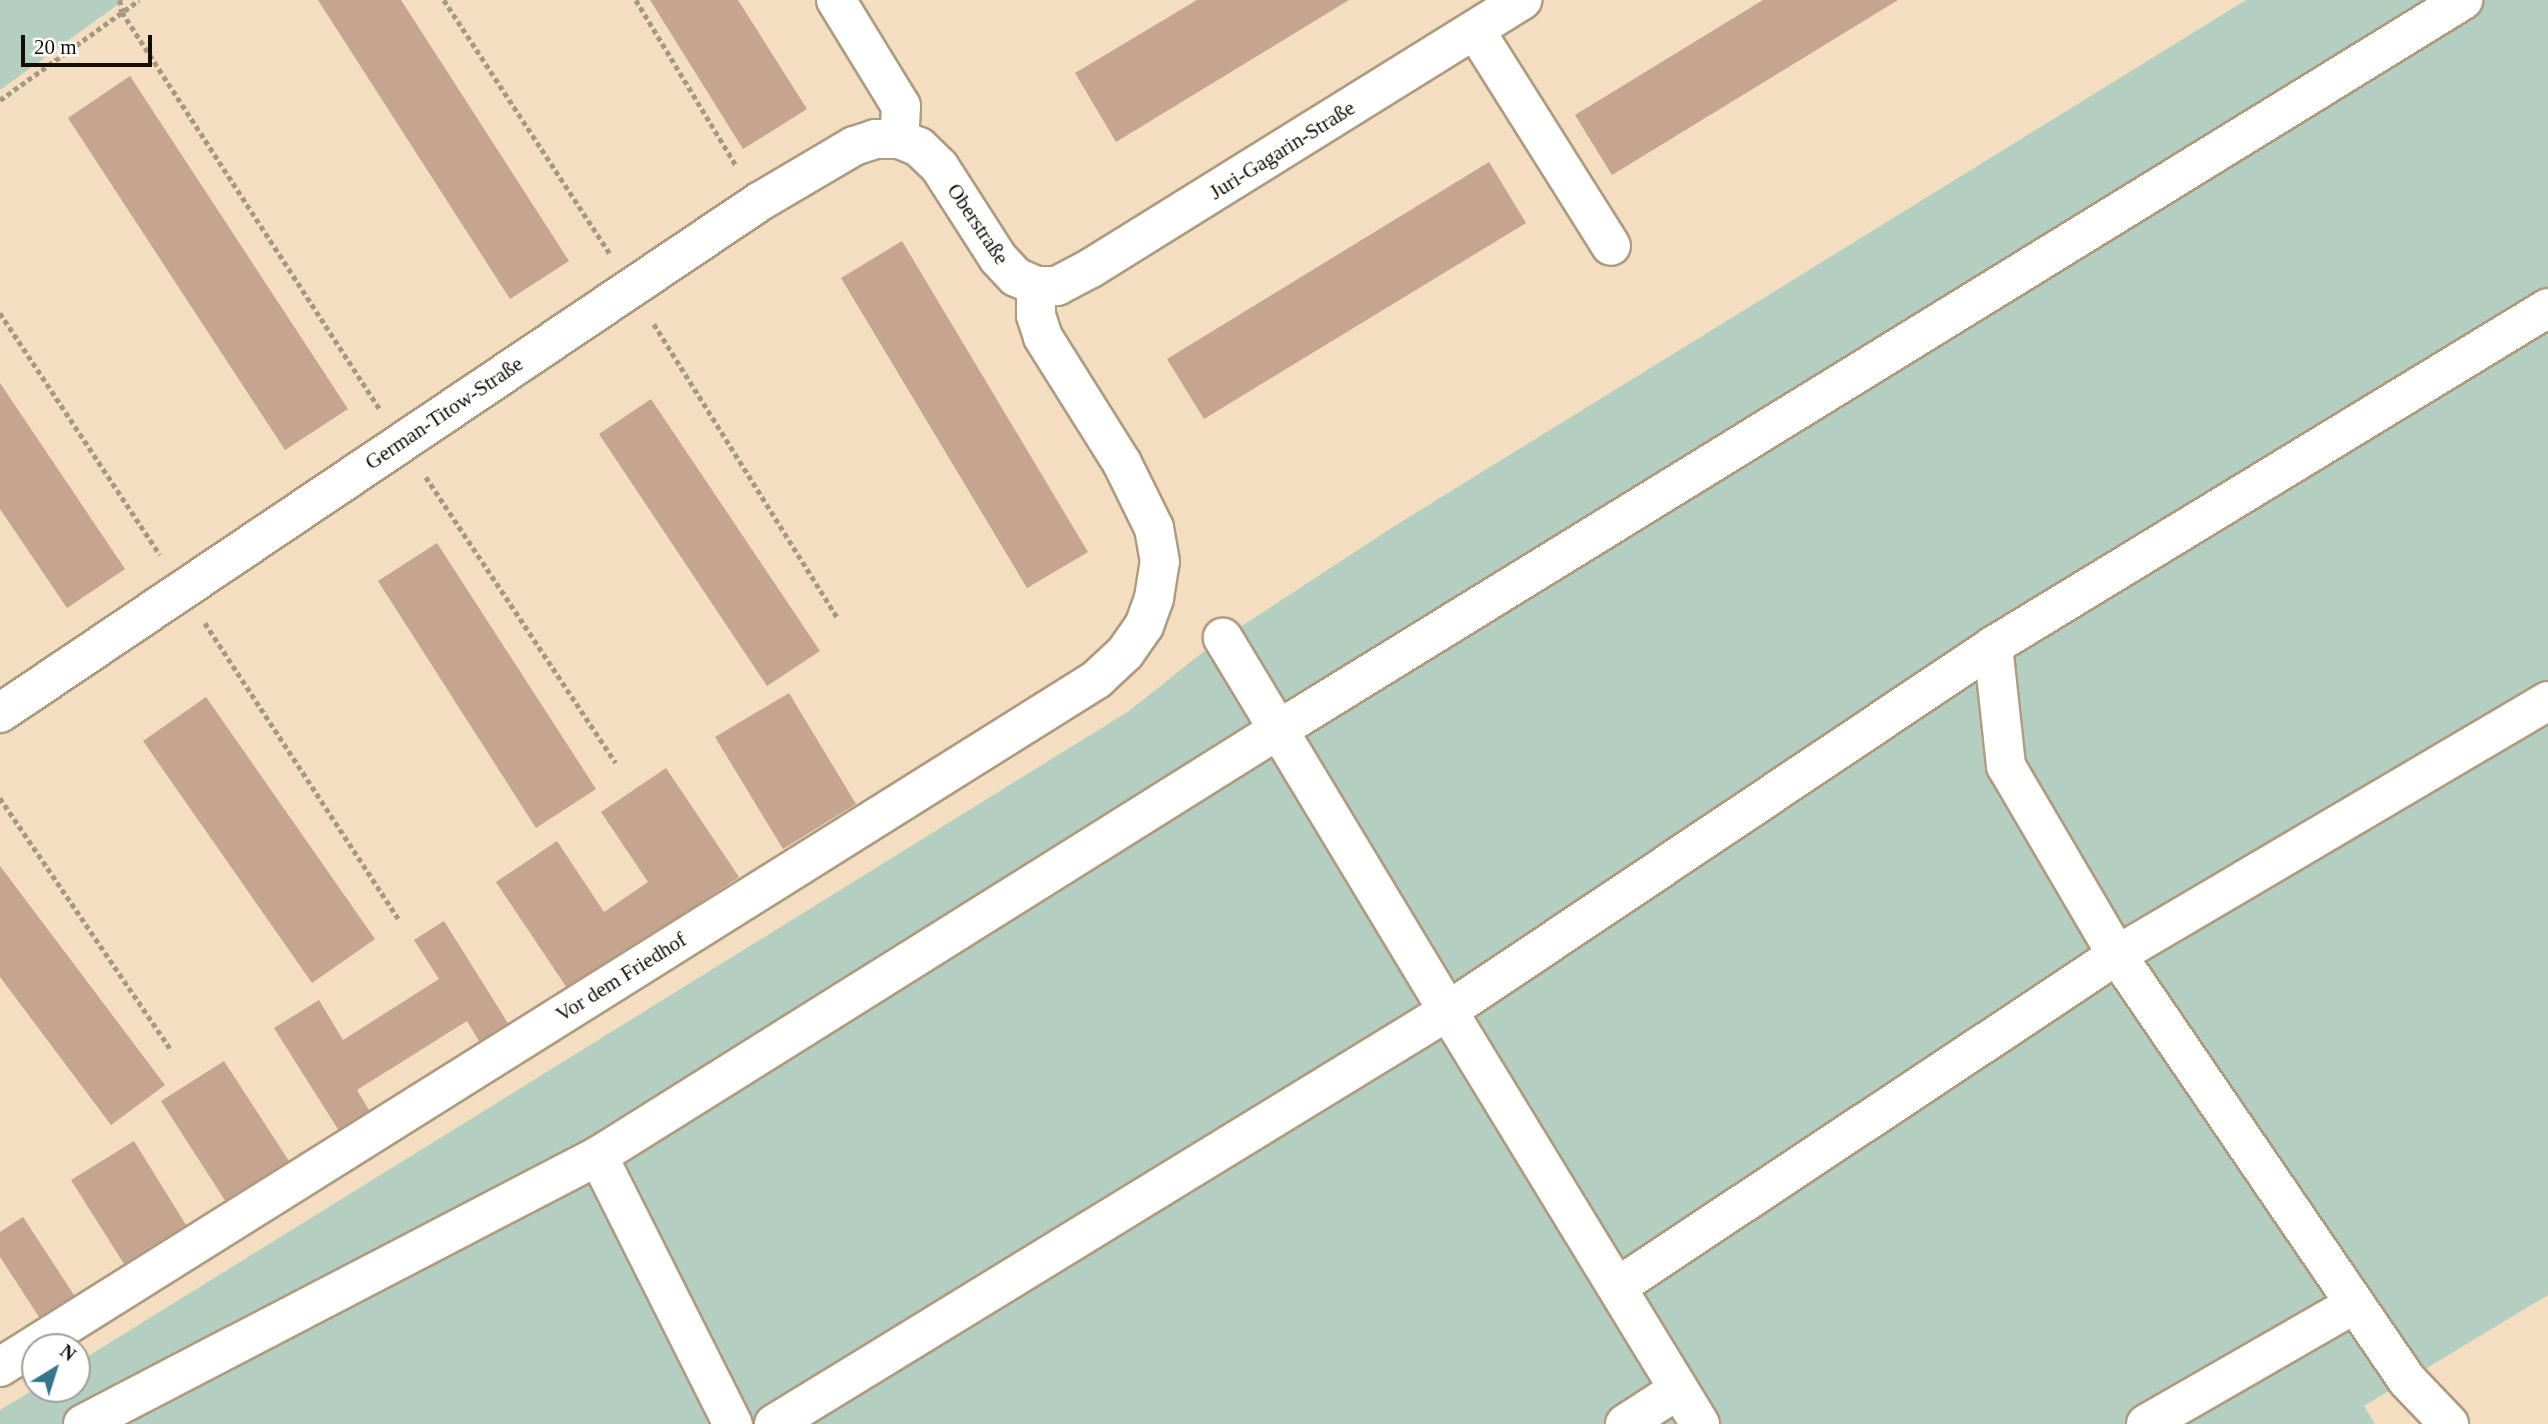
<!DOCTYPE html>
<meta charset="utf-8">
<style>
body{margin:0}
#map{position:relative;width:2548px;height:1424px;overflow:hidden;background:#f3dec1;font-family:Georgia,serif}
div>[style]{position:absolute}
.green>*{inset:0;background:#b4cfc1}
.building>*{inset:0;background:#c5a490}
.path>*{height:4.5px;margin-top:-2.25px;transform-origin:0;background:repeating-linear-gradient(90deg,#a79781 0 5px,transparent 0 8.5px)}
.roads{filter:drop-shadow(2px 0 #af9b80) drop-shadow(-2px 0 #af9b80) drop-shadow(0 2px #af9b80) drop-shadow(0 -2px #af9b80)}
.minor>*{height:38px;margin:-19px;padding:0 19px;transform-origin:19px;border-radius:19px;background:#fff}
span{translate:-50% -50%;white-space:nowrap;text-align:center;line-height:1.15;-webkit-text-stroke:5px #fff;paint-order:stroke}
.street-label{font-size:21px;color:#140d04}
.north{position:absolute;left:21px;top:1333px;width:70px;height:70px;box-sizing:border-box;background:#fff;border:2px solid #a19e9b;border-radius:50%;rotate:38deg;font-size:19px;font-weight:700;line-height:28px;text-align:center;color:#140d04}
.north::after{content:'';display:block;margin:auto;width:24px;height:32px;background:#37758a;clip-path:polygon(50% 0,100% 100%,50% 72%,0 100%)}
.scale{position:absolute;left:21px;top:35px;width:131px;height:32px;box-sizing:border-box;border:4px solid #140d04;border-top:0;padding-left:9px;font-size:21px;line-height:24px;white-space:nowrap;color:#140d04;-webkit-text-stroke:5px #fff;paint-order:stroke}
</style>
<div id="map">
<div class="green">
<div style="clip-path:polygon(0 0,124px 0,0 90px)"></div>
<div style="clip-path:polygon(2246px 0,2548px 0,2548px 1295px,2364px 1406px,2375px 1424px,0 1424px,0 1410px,35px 1389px,77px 1389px,77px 1363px,1129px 711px,1208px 648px,1393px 527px)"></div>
</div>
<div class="building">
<div style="clip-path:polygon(318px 0,401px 0,569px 261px,510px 299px)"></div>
<div style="clip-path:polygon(650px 0,738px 0,807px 109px,743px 149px)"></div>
<div style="clip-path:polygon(1197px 0,1349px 0,1116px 142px,1075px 73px)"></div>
<div style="clip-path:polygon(1763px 0,1898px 0,1612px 175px,1575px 115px)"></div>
<div style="clip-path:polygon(130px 76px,348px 409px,285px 450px,68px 118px)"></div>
<div style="clip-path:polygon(1489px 162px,1526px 223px,1204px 419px,1167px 359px)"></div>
<div style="clip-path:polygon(902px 241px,1088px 552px,1027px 588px,841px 278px)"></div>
<div style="clip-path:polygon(0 383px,125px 569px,67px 608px,0 509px)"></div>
<div style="clip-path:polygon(651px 399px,820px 651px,767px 686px,599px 434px)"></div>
<div style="clip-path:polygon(437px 543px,596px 789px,536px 828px,378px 581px)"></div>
<div style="clip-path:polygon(789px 693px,856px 804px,783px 849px,715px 737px)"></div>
<div style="clip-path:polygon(206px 697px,375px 939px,312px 983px,143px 741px)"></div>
<div style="clip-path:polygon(666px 768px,739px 877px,569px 991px,496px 882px,557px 841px,604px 912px,648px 882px,601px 812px)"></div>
<div style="clip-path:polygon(0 866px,165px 1085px,111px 1125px,0 977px)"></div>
<div style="clip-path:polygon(444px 921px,511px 1028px,482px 1046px,467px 1021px,357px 1090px,372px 1115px,341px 1134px,274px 1028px,319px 1000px,343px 1040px,439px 979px,414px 940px)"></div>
<div style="clip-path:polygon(224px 1061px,289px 1161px,226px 1202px,161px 1101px)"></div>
<div style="clip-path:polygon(134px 1141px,186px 1225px,124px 1264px,71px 1180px)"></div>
<div style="clip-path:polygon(23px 1217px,76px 1298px,41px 1320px,0 1257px,0 1232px)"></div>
</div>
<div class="path">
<div style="left:120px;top:0;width:12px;rotate:81deg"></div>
<div style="left:122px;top:12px;width:473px;rotate:57deg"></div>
<div style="left:444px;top:0;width:303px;rotate:56.8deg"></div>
<div style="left:636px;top:0;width:195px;rotate:58.8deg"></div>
<div style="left:0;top:100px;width:171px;rotate:-35.7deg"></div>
<div style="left:0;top:313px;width:290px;rotate:56.5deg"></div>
<div style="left:654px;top:324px;width:348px;rotate:58deg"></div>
<div style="left:426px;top:477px;width:343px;rotate:56.4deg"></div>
<div style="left:205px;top:623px;width:353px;rotate:56.8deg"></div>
<div style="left:0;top:798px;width:306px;rotate:55.8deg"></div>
</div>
<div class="roads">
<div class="minor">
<div style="left:836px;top:0;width:124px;rotate:58.5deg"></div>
<div style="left:901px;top:106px;width:33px;rotate:93deg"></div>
<div style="left:899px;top:139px;width:22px;rotate:22deg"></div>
<div style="left:919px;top:147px;width:28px;rotate:44deg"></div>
<div style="left:939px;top:166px;width:109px;rotate:57.3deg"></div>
<div style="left:998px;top:258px;width:26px;rotate:47deg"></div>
<div style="left:1016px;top:277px;width:22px;rotate:24deg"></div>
<div style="left:1036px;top:286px;width:21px"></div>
<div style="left:1057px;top:286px;width:38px;rotate:-28deg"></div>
<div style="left:1091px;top:268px;width:508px;rotate:-31.87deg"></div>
<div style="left:1475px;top:30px;width:255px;rotate:57.8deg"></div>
<div style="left:2548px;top:308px;width:650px;rotate:148.66deg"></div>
<div style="left:1993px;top:646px;width:121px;rotate:83.8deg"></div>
<div style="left:2006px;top:766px;width:219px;rotate:59.6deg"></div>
<div style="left:2117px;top:955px;width:500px;rotate:-30.51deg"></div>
<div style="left:0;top:713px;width:915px;rotate:-33.95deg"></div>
<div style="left:759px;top:202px;width:110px;rotate:-30.5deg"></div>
<div style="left:854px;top:146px;width:22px;rotate:-18deg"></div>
<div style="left:875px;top:139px;width:24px"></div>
<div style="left:598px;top:1156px;width:300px;rotate:63.3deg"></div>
<div style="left:1617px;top:1287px;width:600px;rotate:-33.58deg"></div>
<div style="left:2117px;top:955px;width:515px;rotate:55.69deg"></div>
<div style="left:2407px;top:1380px;width:61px;rotate:46.3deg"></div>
<div style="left:0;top:1367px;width:1295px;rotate:-32.09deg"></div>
<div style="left:1097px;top:679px;width:38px;rotate:-43deg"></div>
<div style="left:1125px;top:653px;width:33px;rotate:-55deg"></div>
<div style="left:1144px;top:626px;width:30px;rotate:-70deg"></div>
<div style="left:1154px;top:598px;width:36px;rotate:-81deg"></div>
<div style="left:1160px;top:562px;width:35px;rotate:-100deg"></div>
<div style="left:1154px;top:528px;width:72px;rotate:-116.2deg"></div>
<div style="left:1122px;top:463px;width:149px;rotate:-122.1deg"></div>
<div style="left:1043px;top:337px;width:23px;rotate:-108deg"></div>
<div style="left:1036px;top:315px;width:29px;rotate:-90deg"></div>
<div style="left:83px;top:1424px;width:581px;rotate:-27.49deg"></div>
<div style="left:598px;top:1156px;width:802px;rotate:-32.07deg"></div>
<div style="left:1278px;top:730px;width:1392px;rotate:-31.63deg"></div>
<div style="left:774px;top:1424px;width:790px;rotate:-31.5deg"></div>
<div style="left:1448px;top:1011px;width:436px;rotate:-121.1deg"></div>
<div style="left:1625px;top:1424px;width:64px;rotate:-32.9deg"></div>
<div style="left:1700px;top:1424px;width:484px;rotate:-121.4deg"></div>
<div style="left:1448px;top:1011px;width:656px;rotate:-33.81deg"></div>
<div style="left:2146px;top:1424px;width:241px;rotate:-29.9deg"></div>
</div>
</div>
<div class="street-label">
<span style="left:1282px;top:150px;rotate:-32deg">Juri-Gagarin-Straße</span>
<span style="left:978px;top:224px;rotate:56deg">Oberstraße</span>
<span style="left:444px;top:413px;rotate:-34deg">German-Titow-Straße</span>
<span style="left:621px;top:977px;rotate:-32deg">Vor dem Friedhof</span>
</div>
<div class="north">N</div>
<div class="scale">20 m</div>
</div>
